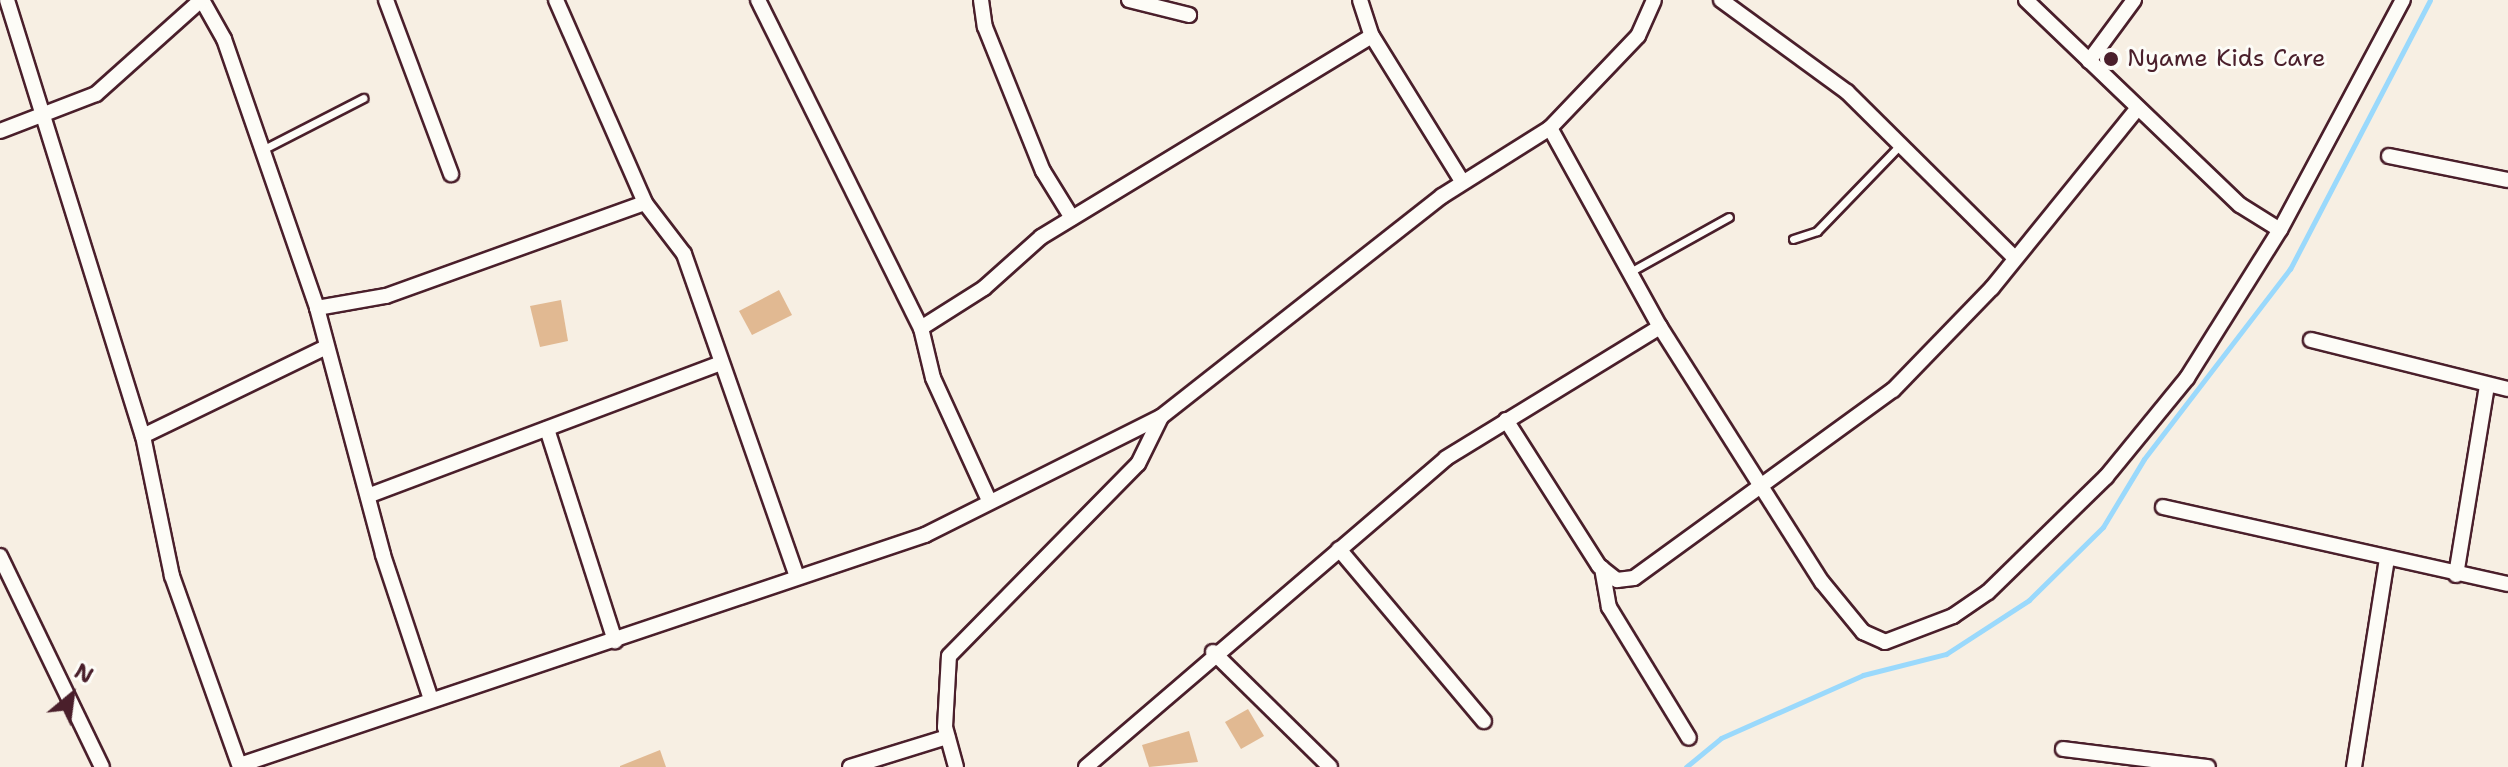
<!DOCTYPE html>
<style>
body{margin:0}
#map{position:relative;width:2508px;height:767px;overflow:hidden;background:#f7efe3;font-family:"Shantell Sans",sans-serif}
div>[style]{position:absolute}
.stream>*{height:5px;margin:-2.5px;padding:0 2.5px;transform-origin:2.5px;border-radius:2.5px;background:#9ad9fc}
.building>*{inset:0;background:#e1b992}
.roads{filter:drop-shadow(2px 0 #4a1f2b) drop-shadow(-2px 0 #4a1f2b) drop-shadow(0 2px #4a1f2b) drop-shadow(0 -2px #4a1f2b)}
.lane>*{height:7px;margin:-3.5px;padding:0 3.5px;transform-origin:3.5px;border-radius:3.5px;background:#fdfcf7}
.street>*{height:14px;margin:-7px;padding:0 7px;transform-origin:7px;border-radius:7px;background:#fdfcf7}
.dots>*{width:22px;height:22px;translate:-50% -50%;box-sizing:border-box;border:4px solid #fdfcf7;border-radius:50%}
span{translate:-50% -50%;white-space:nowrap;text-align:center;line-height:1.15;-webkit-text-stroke:6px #fdfcf7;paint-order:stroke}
.poi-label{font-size:24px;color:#4a1f2b}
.left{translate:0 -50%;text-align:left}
.north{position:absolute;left:32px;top:655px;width:80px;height:80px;-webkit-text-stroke:6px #fdfcf7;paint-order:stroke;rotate:29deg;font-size:22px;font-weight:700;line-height:32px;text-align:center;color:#4a1f2b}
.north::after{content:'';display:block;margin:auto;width:28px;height:36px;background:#4a1f2b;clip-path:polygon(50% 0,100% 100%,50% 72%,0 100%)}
</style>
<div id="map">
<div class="stream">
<div style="left:1686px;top:767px;width:45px;rotate:-39.6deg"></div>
<div style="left:1721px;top:738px;width:155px;rotate:-23.9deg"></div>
<div style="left:1863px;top:675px;width:86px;rotate:-14.2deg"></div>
<div style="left:1946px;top:654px;width:99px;rotate:-33deg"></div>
<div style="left:2029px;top:600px;width:104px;rotate:-44.6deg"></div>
<div style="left:2103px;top:527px;width:79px;rotate:-58.9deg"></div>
<div style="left:2144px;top:459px;width:240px;rotate:-52.5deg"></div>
<div style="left:2290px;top:269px;width:303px;rotate:-62.5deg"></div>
</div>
<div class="building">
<div style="clip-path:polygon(779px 290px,792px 315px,752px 335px,739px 311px)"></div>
<div style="clip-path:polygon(561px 300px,568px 341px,540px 347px,530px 306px)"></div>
<div style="clip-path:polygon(1248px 709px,1264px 736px,1241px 749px,1225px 722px)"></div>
<div style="clip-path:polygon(1189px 731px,1198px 762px,1149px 767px,1142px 745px)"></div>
<div style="clip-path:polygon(660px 750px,666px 767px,620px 767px,620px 766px)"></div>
</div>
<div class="roads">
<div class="lane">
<div style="left:262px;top:150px;width:114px;rotate:-27.2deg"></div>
<div style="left:1793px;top:239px;width:25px;rotate:-18deg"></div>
<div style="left:1817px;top:231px;width:121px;rotate:-46deg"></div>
<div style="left:1630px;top:272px;width:113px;rotate:-29.1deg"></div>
</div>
<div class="street">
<div style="left:7px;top:0;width:457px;rotate:72.7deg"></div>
<div style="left:143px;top:436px;width:143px;rotate:78.3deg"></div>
<div style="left:172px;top:576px;width:203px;rotate:70.4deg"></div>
<div style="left:202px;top:0;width:45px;rotate:60.6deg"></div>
<div style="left:224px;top:39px;width:285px;rotate:70.9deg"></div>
<div style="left:317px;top:308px;width:256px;rotate:75deg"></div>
<div style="left:383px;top:555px;width:152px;rotate:71.6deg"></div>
<div style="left:386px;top:0;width:186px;rotate:69.5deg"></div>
<div style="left:556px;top:0;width:222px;rotate:66.3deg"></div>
<div style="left:645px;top:203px;width:64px;rotate:52.6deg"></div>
<div style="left:684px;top:254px;width:338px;rotate:70.7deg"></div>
<div style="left:758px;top:0;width:366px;rotate:63.6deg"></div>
<div style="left:921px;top:328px;width:51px;rotate:76.5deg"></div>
<div style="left:933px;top:378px;width:132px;rotate:65.4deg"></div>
<div style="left:981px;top:0;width:27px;rotate:82deg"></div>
<div style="left:985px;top:27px;width:155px;rotate:68.1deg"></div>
<div style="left:1043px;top:171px;width:55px;rotate:58.3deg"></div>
<div style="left:1129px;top:0;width:62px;rotate:14deg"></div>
<div style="left:1360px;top:0;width:38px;rotate:72deg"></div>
<div style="left:1372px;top:36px;width:171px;rotate:58.2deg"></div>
<div style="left:1721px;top:0;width:156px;rotate:36.1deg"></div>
<div style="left:1847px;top:92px;width:232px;rotate:44.7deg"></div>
<div style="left:2026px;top:0;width:296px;rotate:43.8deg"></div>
<div style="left:2240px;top:205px;width:47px;rotate:32deg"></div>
<div style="left:2280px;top:230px;width:261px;rotate:-61.9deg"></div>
<div style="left:2089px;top:61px;width:76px;rotate:-53.6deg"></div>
<div style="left:1550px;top:128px;width:227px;rotate:61.1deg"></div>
<div style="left:1660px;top:327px;width:302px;rotate:57.6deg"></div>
<div style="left:1822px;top:582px;width:65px;rotate:50.6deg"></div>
<div style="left:1863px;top:632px;width:24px;rotate:24deg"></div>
<div style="left:1885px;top:642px;width:73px;rotate:-20.9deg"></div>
<div style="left:1953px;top:616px;width:42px;rotate:-34.4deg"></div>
<div style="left:1988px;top:592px;width:165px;rotate:-44.3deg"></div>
<div style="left:2106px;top:477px;width:128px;rotate:-50.7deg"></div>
<div style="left:2187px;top:378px;width:175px;rotate:-57.9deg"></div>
<div style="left:0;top:131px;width:103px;rotate:-21.1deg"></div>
<div style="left:96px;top:94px;width:141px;rotate:-41.8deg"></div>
<div style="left:2389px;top:156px;width:121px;rotate:11.4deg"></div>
<div style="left:317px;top:308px;width:70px;rotate:-9.9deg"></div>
<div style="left:386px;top:296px;width:275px;rotate:-19.8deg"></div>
<div style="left:921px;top:328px;width:75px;rotate:-32.4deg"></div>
<div style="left:984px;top:288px;width:76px;rotate:-41.8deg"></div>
<div style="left:1041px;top:237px;width:387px;rotate:-31.3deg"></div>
<div style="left:2311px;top:340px;width:203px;rotate:14deg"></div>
<div style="left:1506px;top:420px;width:173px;rotate:57.5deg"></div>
<div style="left:1599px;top:566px;width:23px;rotate:38deg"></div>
<div style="left:1617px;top:580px;width:17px;rotate:-7deg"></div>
<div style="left:1634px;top:578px;width:320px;rotate:-36deg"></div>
<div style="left:1893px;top:390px;width:142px;rotate:-45.9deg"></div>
<div style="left:1992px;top:288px;width:230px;rotate:-51deg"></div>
<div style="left:547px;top:429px;width:223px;rotate:72.2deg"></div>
<div style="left:143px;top:436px;width:201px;rotate:-25.9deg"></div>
<div style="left:370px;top:495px;width:373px;rotate:-20.6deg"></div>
<div style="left:2163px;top:507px;width:353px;rotate:12.6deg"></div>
<div style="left:1339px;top:549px;width:225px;rotate:49.9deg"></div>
<div style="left:0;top:556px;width:234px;rotate:64.2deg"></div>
<div style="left:1602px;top:568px;width:40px;rotate:80deg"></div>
<div style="left:1609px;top:607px;width:153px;rotate:58.6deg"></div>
<div style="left:2456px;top:575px;width:192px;rotate:-80.7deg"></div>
<div style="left:1213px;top:652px;width:164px;rotate:44.5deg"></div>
<div style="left:2063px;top:749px;width:146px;rotate:7.1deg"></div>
<div style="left:240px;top:765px;width:723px;rotate:-18.56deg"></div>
<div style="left:925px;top:535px;width:264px;rotate:-26.6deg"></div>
<div style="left:850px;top:767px;width:102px;rotate:-17.2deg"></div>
<div style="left:956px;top:767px;width:41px;rotate:-105.4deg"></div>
<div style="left:945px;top:727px;width:71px;rotate:-86.8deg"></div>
<div style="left:949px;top:656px;width:269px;rotate:-45.5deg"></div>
<div style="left:1138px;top:464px;width:52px;rotate:-63.9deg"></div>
<div style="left:1161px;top:417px;width:357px;rotate:-38.2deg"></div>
<div style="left:1442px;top:196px;width:128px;rotate:-32.2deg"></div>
<div style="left:1550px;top:128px;width:127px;rotate:-46.3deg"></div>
<div style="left:1638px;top:36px;width:39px;rotate:-66deg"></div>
<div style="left:1086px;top:767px;width:474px;rotate:-40.6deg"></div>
<div style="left:1446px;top:458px;width:251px;rotate:-31.5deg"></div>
<div style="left:2354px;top:767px;width:211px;rotate:-81deg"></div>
</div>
</div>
<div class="dots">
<div style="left:2111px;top:59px;background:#4a1f2b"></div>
</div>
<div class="poi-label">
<span class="left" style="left:2127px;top:59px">Nyame Kids Care</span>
</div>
<div class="north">N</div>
</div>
